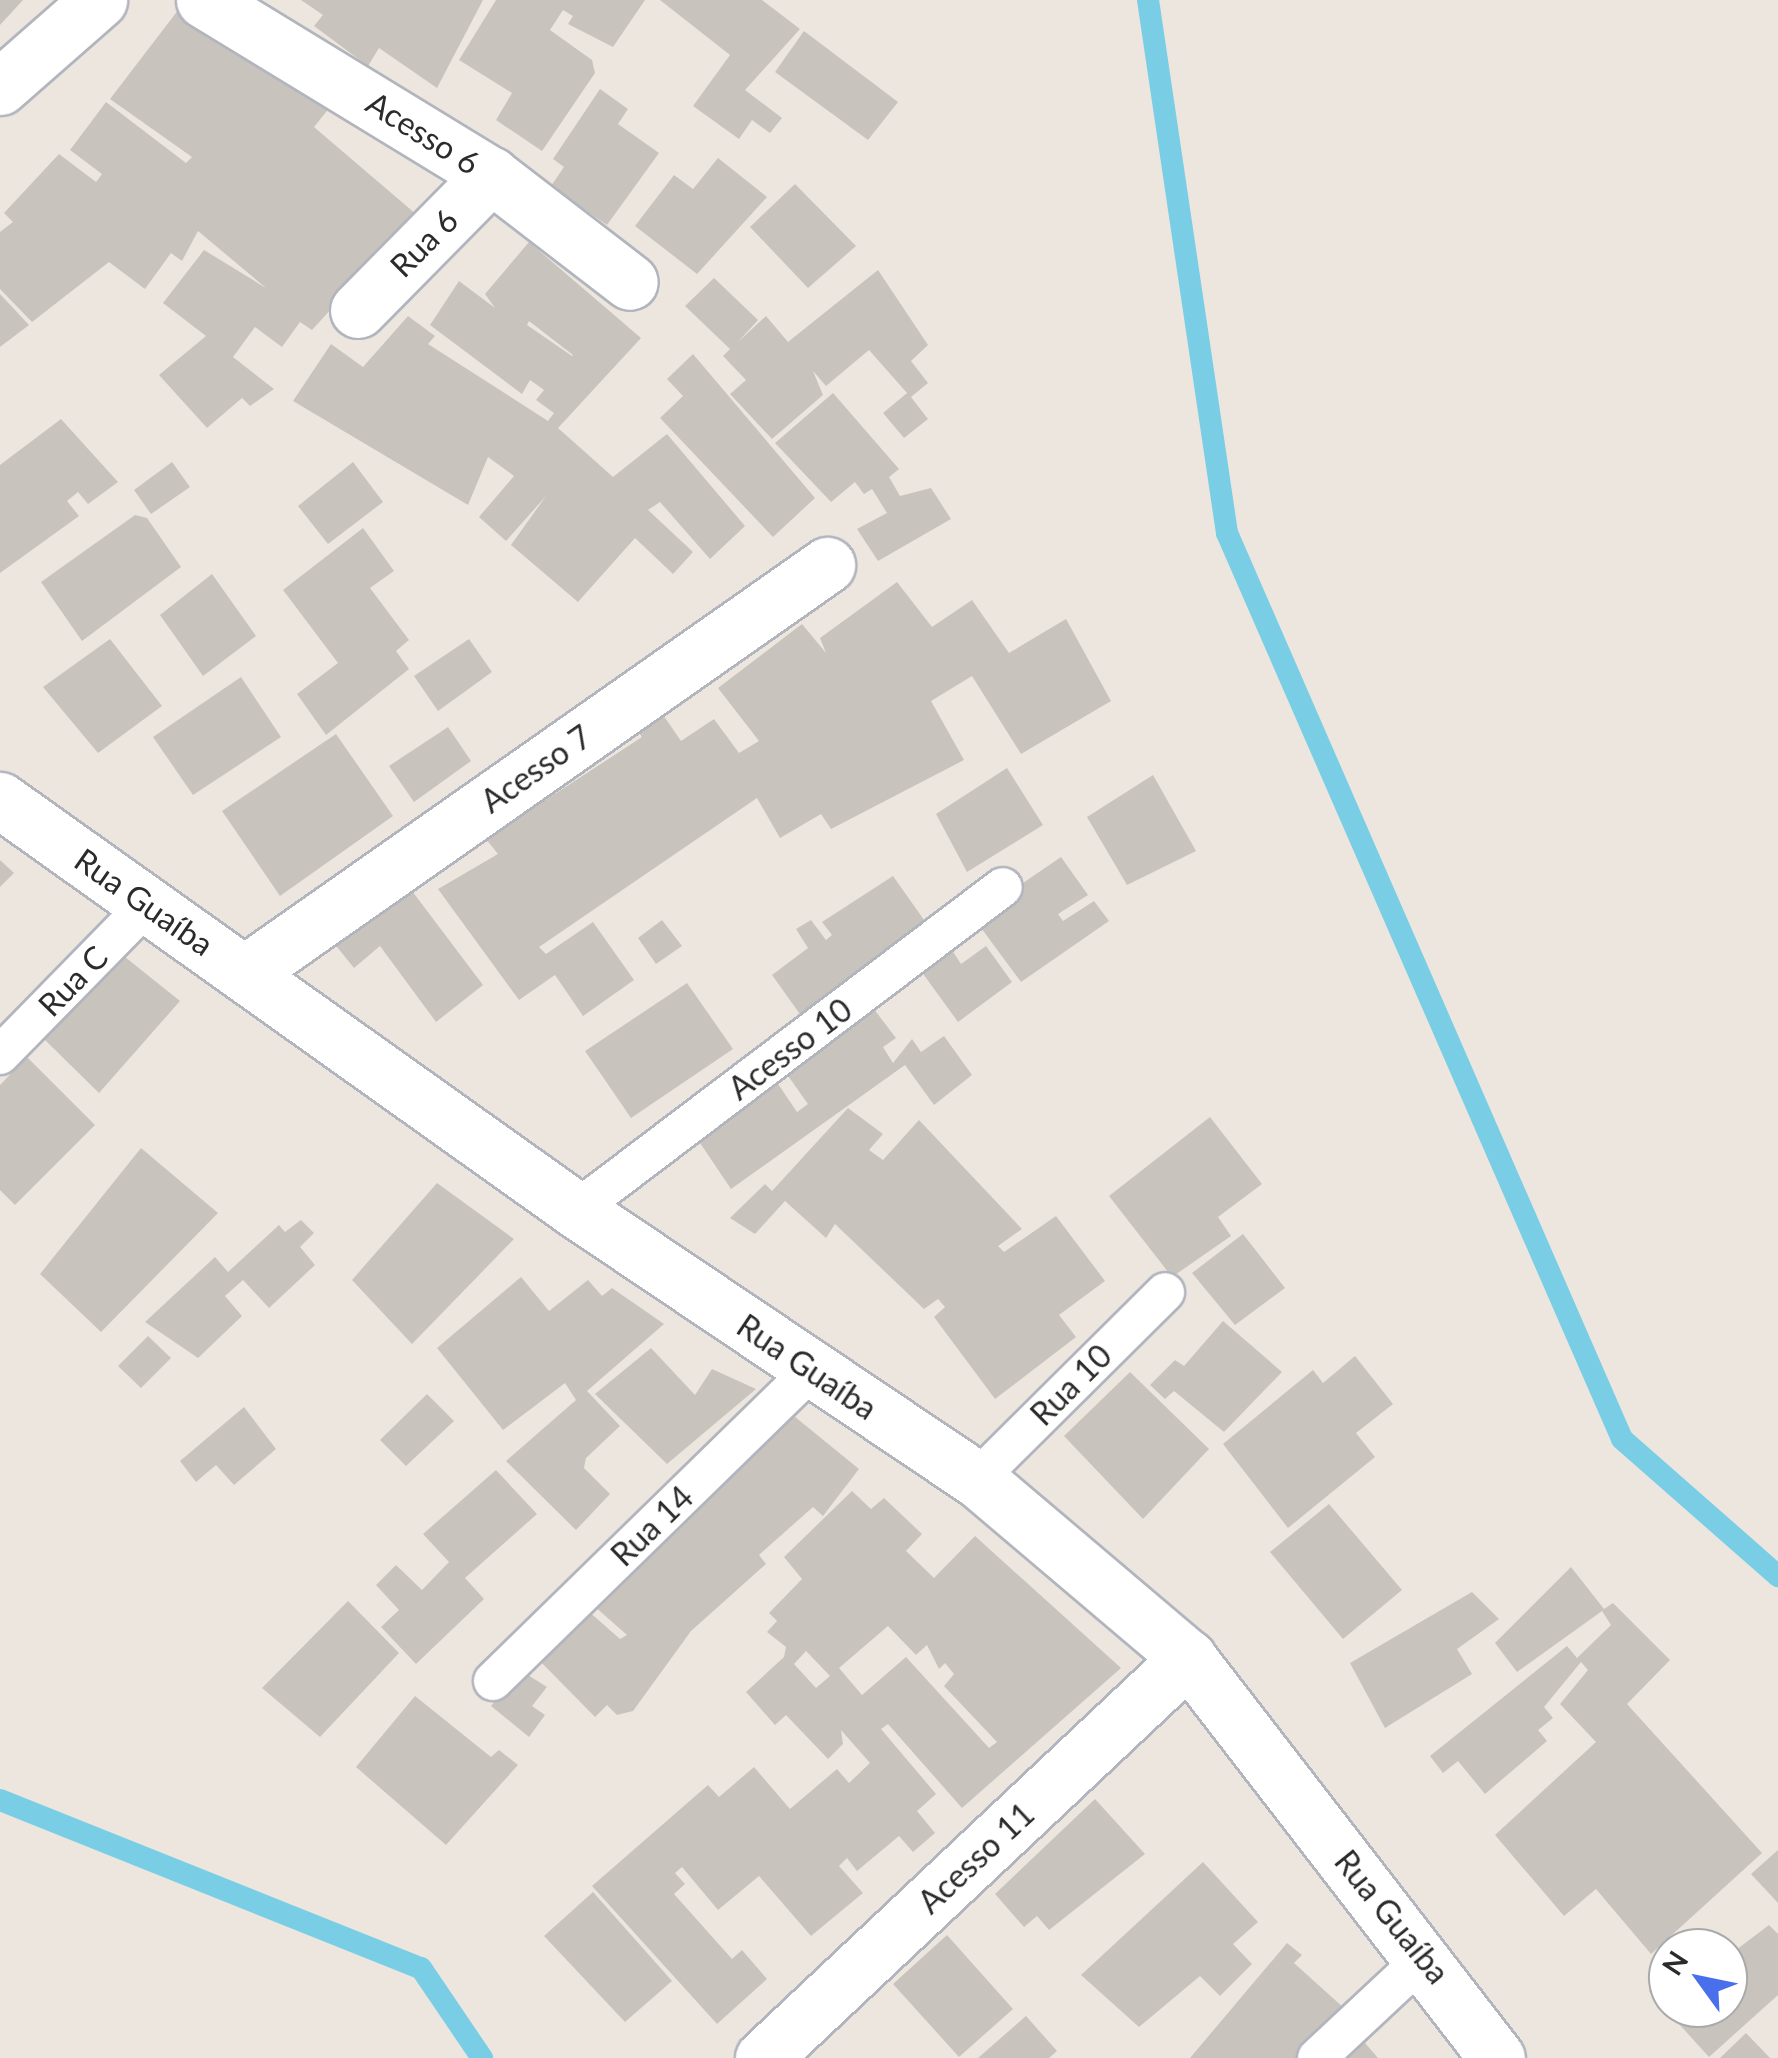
<!DOCTYPE html>
<meta charset="utf-8">
<style>
body{margin:0}
#map{position:relative;width:1778px;height:2058px;overflow:hidden;background:#ece6de;font-family:Lato,sans-serif}
div>[style]{position:absolute}
.stream>*{height:22px;margin:-11px;padding:0 11px;transform-origin:11px;border-radius:11px;background:#79cee6}
.building>*{inset:0;background:#c8c4bd}
.roads{filter:drop-shadow(2px 0 #b2b5be) drop-shadow(-2px 0 #b2b5be) drop-shadow(0 2px #b2b5be) drop-shadow(0 -2px #b2b5be)}
.service>*{height:38px;margin:-19px;padding:0 19px;transform-origin:19px;border-radius:19px;background:#fff}
.minor>*{height:55px;margin:-27.5px;padding:0 27.5px;transform-origin:27.5px;border-radius:27.5px;background:#fff}
.tertiary>*{height:55px;margin:-27.5px;padding:0 27.5px;transform-origin:27.5px;border-radius:27.5px;background:#fff}
span{translate:-50% -50%;white-space:nowrap;text-align:center;line-height:1.15;-webkit-text-stroke:8px #fff;paint-order:stroke}
.street-label{font-size:32px;color:#2b2b2b}
.north{position:absolute;left:1648px;top:1928px;width:100px;height:100px;box-sizing:border-box;background:#fff;border:2px solid #aaa;border-radius:50%;rotate:303deg;font-size:28px;font-weight:700;line-height:40px;text-align:center;color:#2b2b2b}
.north::after{content:'';display:block;margin:auto;width:35px;height:45px;background:#4a6fed;clip-path:polygon(50% 0,100% 100%,50% 72%,0 100%)}
</style>
<div id="map">
<div class="stream">
<div style="left:1148px;top:0;width:539px;rotate:81.57deg"></div>
<div style="left:1227px;top:533px;width:988px;rotate:66.44deg"></div>
<div style="left:1622px;top:1439px;width:208px;rotate:41.3deg"></div>
<div style="left:0;top:1800px;width:453px;rotate:21.8deg"></div>
<div style="left:421px;top:1968px;width:109px;rotate:55.9deg"></div>
</div>
<div class="building">
<div style="clip-path:polygon(0 0,23px 0,0 25px)"></div>
<div style="clip-path:polygon(301px 0,483px 0,437px 88px,379px 48px,368px 66px,314px 26px,323px 15px)"></div>
<div style="clip-path:polygon(496px 0,645px 0,613px 47px,568px 24px,573px 16px,563px 10px,550px 30px,592px 60px,595px 73px,542px 151px,496px 120px,512px 93px,459px 60px)"></div>
<div style="clip-path:polygon(660px 0,762px 0,800px 29px,745px 90px,782px 118px,770px 133px,752px 120px,739px 139px,693px 106px,730px 55px)"></div>
<div style="clip-path:polygon(182px 5px,330px 107px,314px 127px,417px 215px,312px 330px,300px 322px,282px 347px,255px 327px,233px 357px,274px 389px,250px 406px,242px 398px,207px 428px,159px 375px,206px 336px,163px 303px,204px 250px,266px 288px,198px 231px,182px 261px,171px 253px,145px 289px,109px 262px,32px 322px,0 289px,0 232px,13px 222px,4px 213px,59px 154px,96px 182px,102px 174px,70px 150px,106px 102px,186px 163px,192px 157px,110px 99px)"></div>
<div style="clip-path:polygon(804px 31px,898px 102px,868px 140px,775px 72px)"></div>
<div style="clip-path:polygon(600px 89px,628px 109px,618px 124px,659px 153px,607px 225px,551px 186px,564px 167px,553px 159px)"></div>
<div style="clip-path:polygon(718px 158px,767px 197px,697px 274px,635px 226px,674px 175px,693px 189px)"></div>
<div style="clip-path:polygon(795px 184px,856px 246px,808px 288px,750px 227px)"></div>
<div style="clip-path:polygon(evenodd,529px 242px,641px 338px,558px 428px,613px 477px,667px 434px,745px 526px,710px 559px,660px 502px,648px 510px,693px 552px,673px 574px,635px 538px,578px 602px,511px 545px,546px 496px,506px 541px,479px 517px,514px 476px,488px 457px,468px 505px,293px 401px,331px 344px,363px 367px,408px 316px,435px 336px,428px 344px,548px 421px,554px 413px,536px 400px,544px 390px,530px 380px,522px 394px,430px 325px,459px 281px,495px 308px,485px 294px,529px 242px,529px 321px,573px 355px,572px 356px,527px 325px,529px 321px)"></div>
<div style="clip-path:polygon(878px 270px,928px 345px,911px 361px,928px 383px,911px 397px,928px 419px,904px 438px,883px 413px,907px 393px,869px 350px,826px 386px,813px 371px,823px 395px,772px 439px,730px 394px,746px 380px,723px 356px,730px 349px,685px 306px,714px 278px,758px 320px,738px 342px,766px 316px,788px 342px)"></div>
<div style="clip-path:polygon(0 294px,29px 325px,0 347px)"></div>
<div style="clip-path:polygon(693px 354px,815px 498px,773px 537px,660px 418px,683px 396px,667px 379px)"></div>
<div style="clip-path:polygon(833px 393px,899px 469px,889px 477px,900px 496px,931px 488px,951px 519px,878px 561px,857px 529px,887px 513px,872px 489px,864px 494px,855px 482px,831px 502px,775px 443px)"></div>
<div style="clip-path:polygon(61px 419px,118px 482px,88px 504px,78px 492px,67px 501px,79px 516px,0 573px,0 465px)"></div>
<div style="clip-path:polygon(172px 462px,190px 487px,151px 514px,134px 490px)"></div>
<div style="clip-path:polygon(353px 462px,383px 502px,328px 544px,298px 506px)"></div>
<div style="clip-path:polygon(135px 515px,147px 518px,181px 567px,82px 641px,41px 582px)"></div>
<div style="clip-path:polygon(363px 528px,394px 571px,370px 588px,409px 640px,396px 651px,409px 669px,326px 735px,297px 694px,338px 663px,283px 590px)"></div>
<div style="clip-path:polygon(212px 574px,256px 636px,203px 676px,160px 615px)"></div>
<div style="clip-path:polygon(897px 582px,932px 627px,972px 600px,1009px 653px,1066px 619px,1111px 701px,1021px 754px,972px 676px,931px 701px,964px 760px,831px 829px,821px 814px,780px 838px,757px 798px,539px 947px,546px 954px,593px 922px,634px 980px,583px 1016px,555px 975px,519px 1000px,438px 889px,498px 854px,486px 839px,642px 737px,635px 727px,659px 709px,681px 741px,714px 719px,739px 753px,759px 741px,718px 688px,802px 624px,826px 653px,820px 638px)"></div>
<div style="clip-path:polygon(110px 639px,162px 706px,98px 753px,43px 687px)"></div>
<div style="clip-path:polygon(469px 639px,492px 672px,438px 711px,414px 676px)"></div>
<div style="clip-path:polygon(241px 677px,281px 737px,193px 795px,153px 737px)"></div>
<div style="clip-path:polygon(448px 727px,471px 761px,414px 802px,389px 766px)"></div>
<div style="clip-path:polygon(336px 734px,393px 816px,280px 896px,222px 811px)"></div>
<div style="clip-path:polygon(1007px 768px,1043px 825px,967px 872px,936px 814px)"></div>
<div style="clip-path:polygon(1153px 775px,1196px 851px,1127px 885px,1087px 817px)"></div>
<div style="clip-path:polygon(1061px 857px,1088px 895px,1058px 914px,1063px 921px,1094px 901px,1109px 921px,1021px 982px,973px 917px)"></div>
<div style="clip-path:polygon(0 860px,14px 873px,0 887px)"></div>
<div style="clip-path:polygon(893px 876px,929px 927px,802px 1017px,772px 975px,808px 948px,796px 929px,811px 920px,826px 940px,832px 935px,822px 922px)"></div>
<div style="clip-path:polygon(403px 879px,483px 985px,436px 1022px,380px 946px,354px 968px,329px 937px)"></div>
<div style="clip-path:polygon(662px 920px,682px 946px,656px 964px,638px 938px)"></div>
<div style="clip-path:polygon(986px 946px,1012px 982px,958px 1022px,921px 971px,952px 950px,961px 964px)"></div>
<div style="clip-path:polygon(125px 957px,180px 1001px,99px 1093px,44px 1039px)"></div>
<div style="clip-path:polygon(687px 983px,733px 1049px,631px 1118px,585px 1051px)"></div>
<div style="clip-path:polygon(870px 1004px,896px 1038px,883px 1047px,893px 1063px,912px 1039px,921px 1052px,944px 1036px,972px 1075px,934px 1105px,905px 1065px,731px 1189px,692px 1131px,774px 1078px,797px 1112px,808px 1104px,781px 1066px)"></div>
<div style="clip-path:polygon(27px 1057px,95px 1125px,15px 1205px,0 1190px,0 1085px)"></div>
<div style="clip-path:polygon(848px 1108px,883px 1134px,869px 1150px,883px 1160px,919px 1120px,1022px 1229px,998px 1246px,1004px 1252px,1056px 1216px,1105px 1281px,1059px 1315px,1076px 1337px,995px 1399px,934px 1317px,945px 1307px,938px 1299px,924px 1309px,835px 1224px,826px 1238px,785px 1201px,755px 1234px,730px 1218px,765px 1184px,772px 1191px)"></div>
<div style="clip-path:polygon(1210px 1117px,1262px 1184px,1218px 1217px,1231px 1236px,1172px 1277px,1109px 1196px)"></div>
<div style="clip-path:polygon(141px 1148px,218px 1213px,101px 1332px,40px 1274px)"></div>
<div style="clip-path:polygon(437px 1183px,514px 1239px,412px 1344px,352px 1280px)"></div>
<div style="clip-path:polygon(301px 1220px,314px 1233px,300px 1247px,315px 1265px,269px 1308px,243px 1280px,225px 1296px,242px 1316px,198px 1358px,145px 1322px,215px 1257px,228px 1272px,279px 1225px,285px 1232px)"></div>
<div style="clip-path:polygon(1243px 1234px,1285px 1288px,1235px 1325px,1192px 1273px)"></div>
<div style="clip-path:polygon(521px 1277px,549px 1311px,588px 1280px,602px 1296px,612px 1288px,664px 1324px,587px 1391px,620px 1426px,586px 1458px,584px 1468px,610px 1494px,576px 1530px,506px 1461px,576px 1400px,565px 1383px,503px 1430px,437px 1348px)"></div>
<div style="clip-path:polygon(1223px 1321px,1282px 1372px,1224px 1432px,1174px 1391px,1165px 1399px,1150px 1385px,1175px 1360px,1184px 1366px)"></div>
<div style="clip-path:polygon(148px 1336px,171px 1358px,141px 1388px,118px 1366px)"></div>
<div style="clip-path:polygon(651px 1348px,695px 1395px,712px 1369px,756px 1389px,667px 1464px,595px 1394px)"></div>
<div style="clip-path:polygon(1355px 1356px,1393px 1404px,1356px 1433px,1375px 1457px,1288px 1528px,1223px 1444px,1313px 1370px,1323px 1383px)"></div>
<div style="clip-path:polygon(1130px 1372px,1209px 1449px,1143px 1519px,1064px 1436px)"></div>
<div style="clip-path:polygon(427px 1394px,454px 1421px,406px 1466px,380px 1440px)"></div>
<div style="clip-path:polygon(244px 1407px,276px 1449px,234px 1485px,216px 1465px,196px 1482px,180px 1461px)"></div>
<div style="clip-path:polygon(789px 1412px,859px 1469px,823px 1516px,813px 1507px,759px 1555px,766px 1564px,691px 1631px,633px 1711px,617px 1715px,607px 1705px,595px 1717px,534px 1655px,587px 1610px,620px 1639px,627px 1635px,585px 1598px)"></div>
<div style="clip-path:polygon(496px 1470px,537px 1514px,465px 1578px,484px 1599px,416px 1664px,381px 1627px,399px 1610px,376px 1585px,396px 1565px,422px 1590px,449px 1562px,423px 1534px)"></div>
<div style="clip-path:polygon(evenodd,852px 1491px,871px 1509px,884px 1498px,922px 1534px,906px 1551px,934px 1578px,975px 1536px,1121px 1668px,962px 1808px,888px 1724px,881px 1729px,936px 1794px,917px 1811px,935px 1833px,913px 1852px,899px 1836px,857px 1871px,847px 1858px,839px 1866px,863px 1893px,811px 1936px,759px 1876px,718px 1910px,682px 1867px,675px 1873px,685px 1884px,674px 1894px,732px 1959px,742px 1950px,767px 1979px,717px 2024px,592px 1886px,708px 1785px,719px 1797px,754px 1767px,790px 1809px,837px 1769px,849px 1783px,870px 1763px,841px 1730px,843px 1744px,828px 1759px,786px 1715px,775px 1725px,746px 1692px,784px 1657px,786px 1647px,767px 1632px,777px 1621px,769px 1613px,802px 1579px,784px 1557px,852px 1491px,888px 1626px,916px 1655px,927px 1645px,939px 1669px,945px 1663px,954px 1674px,944px 1686px,997px 1742px,989px 1748px,906px 1657px,862px 1695px,839px 1668px,888px 1626px,852px 1491px,806px 1651px,830px 1676px,816px 1688px,794px 1664px,806px 1651px)"></div>
<div style="clip-path:polygon(1329px 1504px,1402px 1590px,1343px 1639px,1270px 1552px)"></div>
<div style="clip-path:polygon(1571px 1567px,1604px 1609px,1613px 1603px,1670px 1660px,1627px 1704px,1762px 1853px,1651px 1954px,1596px 1889px,1564px 1916px,1495px 1835px,1596px 1742px,1560px 1704px,1588px 1670px,1581px 1662px,1544px 1707px,1553px 1718px,1538px 1730px,1547px 1741px,1485px 1794px,1458px 1761px,1443px 1773px,1430px 1756px,1567px 1646px,1577px 1658px,1611px 1625px,1602px 1611px,1517px 1672px,1495px 1643px)"></div>
<div style="clip-path:polygon(1472px 1592px,1499px 1619px,1457px 1649px,1472px 1674px,1385px 1728px,1350px 1663px)"></div>
<div style="clip-path:polygon(348px 1601px,399px 1653px,320px 1737px,262px 1688px)"></div>
<div style="clip-path:polygon(520px 1670px,547px 1687px,532px 1706px,545px 1715px,529px 1737px,491px 1706px)"></div>
<div style="clip-path:polygon(415px 1696px,491px 1757px,499px 1750px,518px 1765px,446px 1845px,356px 1767px)"></div>
<div style="clip-path:polygon(1095px 1799px,1145px 1854px,1049px 1930px,1037px 1916px,1024px 1927px,995px 1894px)"></div>
<div style="clip-path:polygon(1778px 1850px,1778px 1903px,1751px 1874px)"></div>
<div style="clip-path:polygon(1203px 1862px,1258px 1922px,1233px 1944px,1252px 1964px,1220px 1996px,1200px 1976px,1139px 2027px,1081px 1975px)"></div>
<div style="clip-path:polygon(593px 1892px,672px 1981px,625px 2022px,544px 1936px)"></div>
<div style="clip-path:polygon(1769px 1925px,1778px 1934px,1778px 1995px,1709px 2057px,1649px 1991px,1668px 1975px,1668px 2008px,1728px 2008px,1728px 1956px)"></div>
<div style="clip-path:polygon(947px 1935px,1013px 2009px,959px 2057px,893px 1984px)"></div>
<div style="clip-path:polygon(1287px 1943px,1302px 1955px,1294px 1963px,1345px 2009px,1304px 2058px,1190px 2058px)"></div>
<div style="clip-path:polygon(1026px 2016px,1057px 2051px,1049px 2058px,978px 2058px)"></div>
<div style="clip-path:polygon(1746px 2033px,1770px 2058px,1720px 2058px)"></div>
<div style="clip-path:polygon(1359px 2036px,1378px 2058px,1335px 2058px)"></div>
</div>
<div class="roads">
<div class="service">
<div style="left:0;top:1055px;width:209px;rotate:-45.6deg"></div>
<div style="left:576px;top:1210px;width:535px;rotate:-37.11deg"></div>
<div style="left:977px;top:1479px;width:265px;rotate:-44.8deg"></div>
<div style="left:493px;top:1681px;width:444px;rotate:-44.3deg"></div>
<div style="left:1317px;top:2058px;width:146px;rotate:-43.1deg"></div>
</div>
<div class="minor">
<div style="left:204px;top:0;width:336px;rotate:31.4deg"></div>
<div style="left:491px;top:175px;width:175px;rotate:37.6deg"></div>
<div style="left:358px;top:310px;width:190px;rotate:-45.4deg"></div>
<div style="left:245px;top:973px;width:711px;rotate:-35.03deg"></div>
<div style="left:763px;top:2058px;width:584px;rotate:-43.26deg"></div>
</div>
<div class="tertiary">
<div style="left:0;top:87px;width:132px;rotate:-41.3deg"></div>
<div style="left:0;top:800px;width:707px;rotate:35.44deg"></div>
<div style="left:576px;top:1210px;width:483px;rotate:33.9deg"></div>
<div style="left:977px;top:1479px;width:277px;rotate:40.3deg"></div>
<div style="left:1188px;top:1658px;width:505px;rotate:52.31deg"></div>
</div>
</div>
<div class="street-label">
<span style="left:423px;top:133px;rotate:32deg">Acesso 6</span>
<span style="left:424px;top:243px;rotate:-45deg">Rua 6</span>
<span style="left:536px;top:769px;rotate:-35deg">Acesso 7</span>
<span style="left:144px;top:902px;rotate:35deg">Rua Guaíba</span>
<span style="left:73px;top:981px;rotate:-46deg">Rua C</span>
<span style="left:790px;top:1049px;rotate:-37deg">Acesso 10</span>
<span style="left:807px;top:1367px;rotate:34deg">Rua Guaíba</span>
<span style="left:1071px;top:1385px;rotate:-45deg">Rua 10</span>
<span style="left:652px;top:1526px;rotate:-44deg">Rua 14</span>
<span style="left:976px;top:1858px;rotate:-43deg">Acesso 11</span>
<span style="left:1392px;top:1917px;rotate:51deg">Rua Guaíba</span>
</div>
<div class="north">N</div>
</div>
